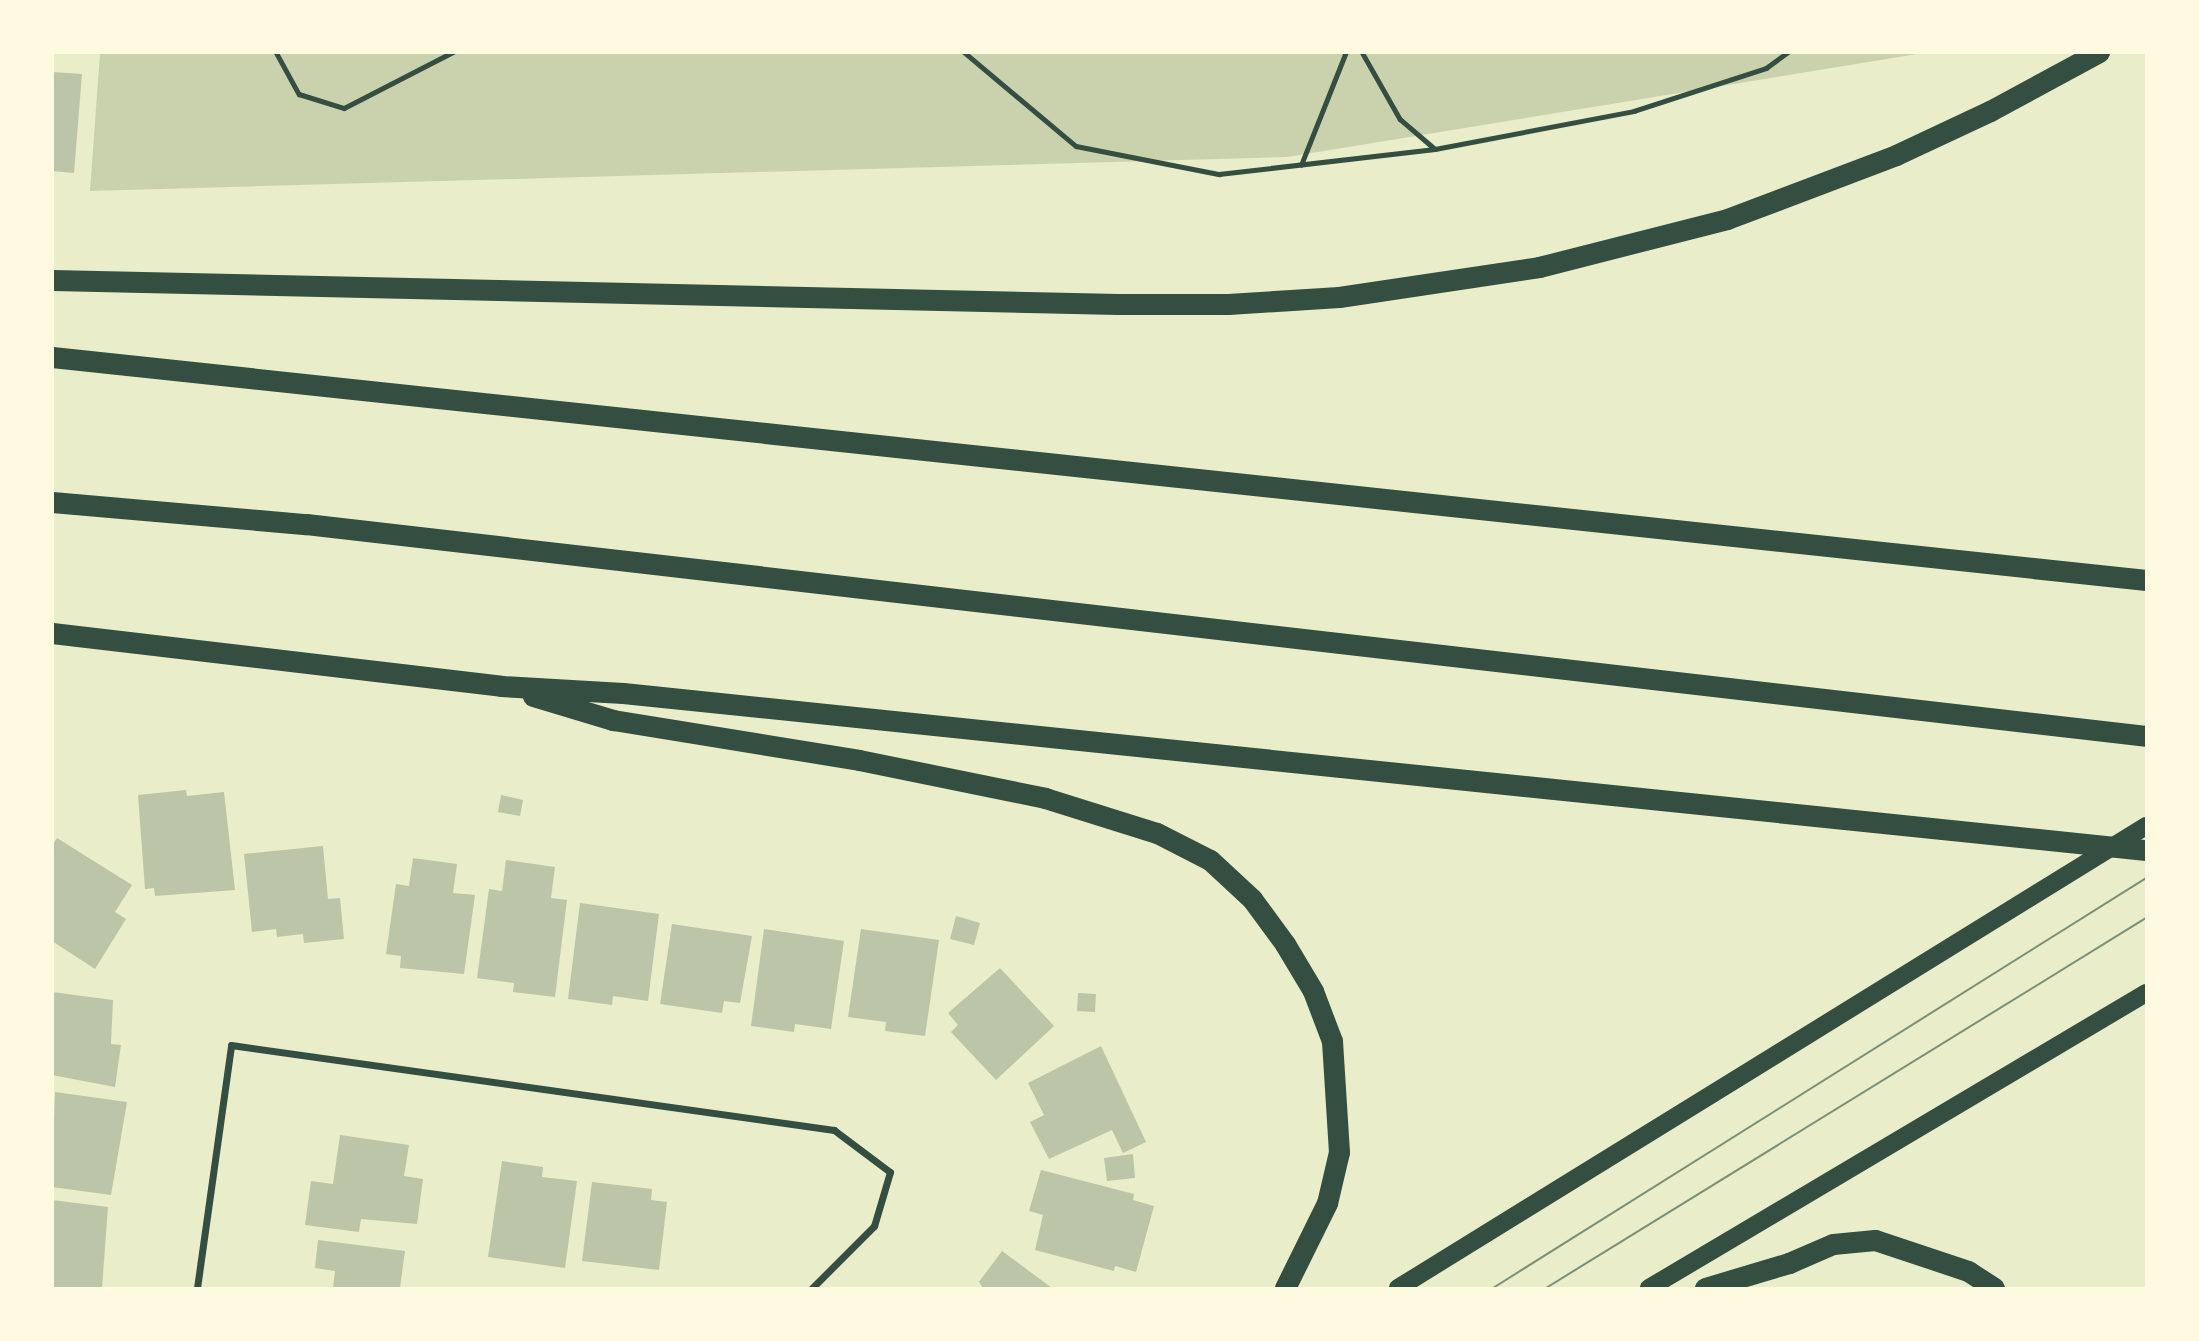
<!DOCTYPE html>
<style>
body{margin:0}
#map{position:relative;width:2199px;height:1341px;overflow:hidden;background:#e9edc9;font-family:Karla,sans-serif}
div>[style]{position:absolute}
.green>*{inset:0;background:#cad2ad}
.building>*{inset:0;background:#bcc5a7}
.path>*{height:4.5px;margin:-2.25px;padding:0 2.25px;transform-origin:2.25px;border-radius:2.25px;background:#344e41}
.minor>*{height:7px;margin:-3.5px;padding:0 3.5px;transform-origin:3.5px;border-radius:3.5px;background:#344e41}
.primary>*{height:18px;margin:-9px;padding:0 9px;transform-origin:9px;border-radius:9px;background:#344e41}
.motorway>*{height:21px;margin:-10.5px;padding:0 10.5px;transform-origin:10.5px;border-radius:10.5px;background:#344e41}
.tram>*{height:2px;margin:-1px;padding:0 1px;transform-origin:1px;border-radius:1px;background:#7c8e77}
span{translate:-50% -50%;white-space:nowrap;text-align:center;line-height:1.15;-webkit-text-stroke:5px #fefae0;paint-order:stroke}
.frame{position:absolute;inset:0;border:54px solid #fefae0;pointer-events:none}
</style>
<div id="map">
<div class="green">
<div style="clip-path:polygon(100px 53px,1923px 53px,1287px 157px,90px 191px)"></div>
</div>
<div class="building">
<div style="clip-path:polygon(52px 72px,82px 74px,74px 173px,52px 171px)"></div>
<div style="clip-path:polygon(186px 790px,187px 796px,224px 792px,235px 890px,155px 896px,154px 888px,145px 889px,138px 795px)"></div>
<div style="clip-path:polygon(501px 795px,523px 800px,520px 816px,498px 812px)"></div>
<div style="clip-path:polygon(57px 838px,132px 885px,115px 912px,126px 919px,95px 969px,52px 941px,52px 846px)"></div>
<div style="clip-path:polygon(323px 846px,328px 899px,340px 898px,344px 939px,304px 943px,303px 934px,277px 937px,276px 929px,252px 932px,244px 854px)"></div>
<div style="clip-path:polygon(413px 858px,457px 864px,453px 893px,475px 895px,464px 974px,400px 968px,401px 956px,386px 954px,396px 884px,409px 886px)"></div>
<div style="clip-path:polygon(506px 860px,555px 867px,551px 898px,567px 900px,555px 997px,513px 992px,514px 983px,477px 978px,489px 889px,502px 891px)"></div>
<div style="clip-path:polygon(580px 903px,659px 914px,648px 1001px,613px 996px,612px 1005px,568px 999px)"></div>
<div style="clip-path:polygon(956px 916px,980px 923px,974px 945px,950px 939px)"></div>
<div style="clip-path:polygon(672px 924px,752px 936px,740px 1003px,724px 1001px,722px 1013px,660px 1004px)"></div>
<div style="clip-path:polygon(764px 929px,844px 941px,831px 1029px,795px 1024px,794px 1032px,751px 1026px)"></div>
<div style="clip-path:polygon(861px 929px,939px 940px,925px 1036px,885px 1031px,886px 1022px,848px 1017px)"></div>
<div style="clip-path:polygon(1000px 968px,1054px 1026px,996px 1080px,951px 1032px,958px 1025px,948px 1013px)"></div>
<div style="clip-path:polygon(52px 992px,113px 1000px,111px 1044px,121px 1045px,115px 1087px,52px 1075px)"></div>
<div style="clip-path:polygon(1078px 993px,1096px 994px,1095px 1012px,1077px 1011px)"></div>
<div style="clip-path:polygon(1101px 1046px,1146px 1142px,1123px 1153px,1112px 1130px,1049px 1159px,1030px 1122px,1044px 1115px,1028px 1083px)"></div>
<div style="clip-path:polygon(55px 1092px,127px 1102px,111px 1195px,52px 1187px)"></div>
<div style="clip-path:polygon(340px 1135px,409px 1145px,404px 1176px,423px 1179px,417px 1224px,361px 1219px,359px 1232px,305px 1225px,311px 1181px,333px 1184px)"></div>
<div style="clip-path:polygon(1133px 1154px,1135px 1178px,1107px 1181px,1104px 1158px)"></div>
<div style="clip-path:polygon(502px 1161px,543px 1167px,542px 1177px,577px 1181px,565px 1268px,488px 1257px)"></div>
<div style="clip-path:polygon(1041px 1170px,1134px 1194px,1133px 1200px,1154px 1206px,1136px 1272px,1115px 1266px,1114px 1271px,1035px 1250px,1043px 1215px,1029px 1211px)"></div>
<div style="clip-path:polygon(592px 1182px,652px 1189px,651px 1200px,667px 1202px,659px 1270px,582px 1261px)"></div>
<div style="clip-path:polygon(52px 1200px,108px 1207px,102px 1288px,52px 1288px)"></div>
<div style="clip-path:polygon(318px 1240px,405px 1251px,400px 1288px,333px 1288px,335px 1271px,315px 1268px)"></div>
<div style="clip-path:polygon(1002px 1251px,1052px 1288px,983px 1288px,979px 1282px)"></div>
</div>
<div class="path">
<div style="left:276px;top:52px;width:48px;rotate:61.3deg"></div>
<div style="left:299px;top:94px;width:47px;rotate:17.3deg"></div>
<div style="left:344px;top:108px;width:123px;rotate:-27.2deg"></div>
<div style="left:964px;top:52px;width:146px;rotate:40deg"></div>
<div style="left:1076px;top:146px;width:146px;rotate:11.1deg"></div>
<div style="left:1219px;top:174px;width:217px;rotate:-6.6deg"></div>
<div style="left:1435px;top:149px;width:203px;rotate:-10.8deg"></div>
<div style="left:1634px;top:111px;width:139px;rotate:-18deg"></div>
<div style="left:1766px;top:68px;width:27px;rotate:-36deg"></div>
<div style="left:1362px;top:52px;width:77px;rotate:60.4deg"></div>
<div style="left:1400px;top:119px;width:45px;rotate:40.5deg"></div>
<div style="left:1301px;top:165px;width:122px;rotate:-68.3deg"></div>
</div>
<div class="minor">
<div style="left:197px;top:1288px;width:245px;rotate:-82deg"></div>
<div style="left:231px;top:1045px;width:609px;rotate:8.02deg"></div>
<div style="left:834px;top:1130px;width:70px;rotate:36.9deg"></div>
<div style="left:890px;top:1172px;width:56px;rotate:106.5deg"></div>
<div style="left:874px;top:1226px;width:88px;rotate:135deg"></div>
</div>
<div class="primary">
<div style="left:1398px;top:1288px;width:879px;rotate:-31.7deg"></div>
<div style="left:1649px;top:1288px;width:578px;rotate:-30.69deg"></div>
</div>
<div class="motorway">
<div style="left:52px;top:280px;width:1066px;rotate:1.29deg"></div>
<div style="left:1118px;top:304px;width:110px"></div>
<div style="left:1228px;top:304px;width:111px;rotate:-3.6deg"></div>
<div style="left:1339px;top:297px;width:202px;rotate:-8.5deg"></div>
<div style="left:1539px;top:267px;width:194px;rotate:-14.3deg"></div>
<div style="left:1727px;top:219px;width:181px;rotate:-20.7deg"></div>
<div style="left:1896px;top:155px;width:104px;rotate:-25.1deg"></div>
<div style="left:1990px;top:111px;width:124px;rotate:-28.4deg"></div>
<div style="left:52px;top:357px;width:2106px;rotate:6.08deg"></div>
<div style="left:52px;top:502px;width:255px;rotate:5deg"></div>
<div style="left:306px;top:524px;width:1852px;rotate:6.57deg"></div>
<div style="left:52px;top:633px;width:452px;rotate:6.7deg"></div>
<div style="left:501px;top:686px;width:122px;rotate:3.3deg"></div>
<div style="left:623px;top:693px;width:1531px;rotate:5.89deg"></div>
<div style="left:533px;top:696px;width:84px;rotate:16.7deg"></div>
<div style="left:613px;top:720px;width:249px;rotate:9.2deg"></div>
<div style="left:859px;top:760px;width:190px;rotate:11.5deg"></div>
<div style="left:1045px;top:798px;width:117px;rotate:17.4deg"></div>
<div style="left:1157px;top:833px;width:59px;rotate:27deg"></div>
<div style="left:1210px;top:860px;width:57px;rotate:42.9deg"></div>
<div style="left:1252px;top:899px;width:56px;rotate:53.7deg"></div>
<div style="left:1285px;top:944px;width:55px;rotate:59.2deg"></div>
<div style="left:1313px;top:991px;width:53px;rotate:69.2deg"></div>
<div style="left:1332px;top:1041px;width:111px;rotate:86.4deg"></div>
<div style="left:1339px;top:1152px;width:52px;rotate:103.2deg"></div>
<div style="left:1327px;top:1203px;width:95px;rotate:116.3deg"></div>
<div style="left:1705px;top:1288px;width:88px;rotate:-16.6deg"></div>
<div style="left:1789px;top:1263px;width:48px;rotate:-23.4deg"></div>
<div style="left:1833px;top:1244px;width:42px;rotate:-5.4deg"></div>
<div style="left:1875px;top:1240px;width:98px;rotate:18.4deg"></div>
<div style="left:1968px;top:1271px;width:31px;rotate:33deg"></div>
</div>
<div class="tram">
<div style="left:1493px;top:1288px;width:771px;rotate:-32.12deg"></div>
<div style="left:1546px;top:1288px;width:705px;rotate:-31.66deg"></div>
</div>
<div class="frame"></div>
</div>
